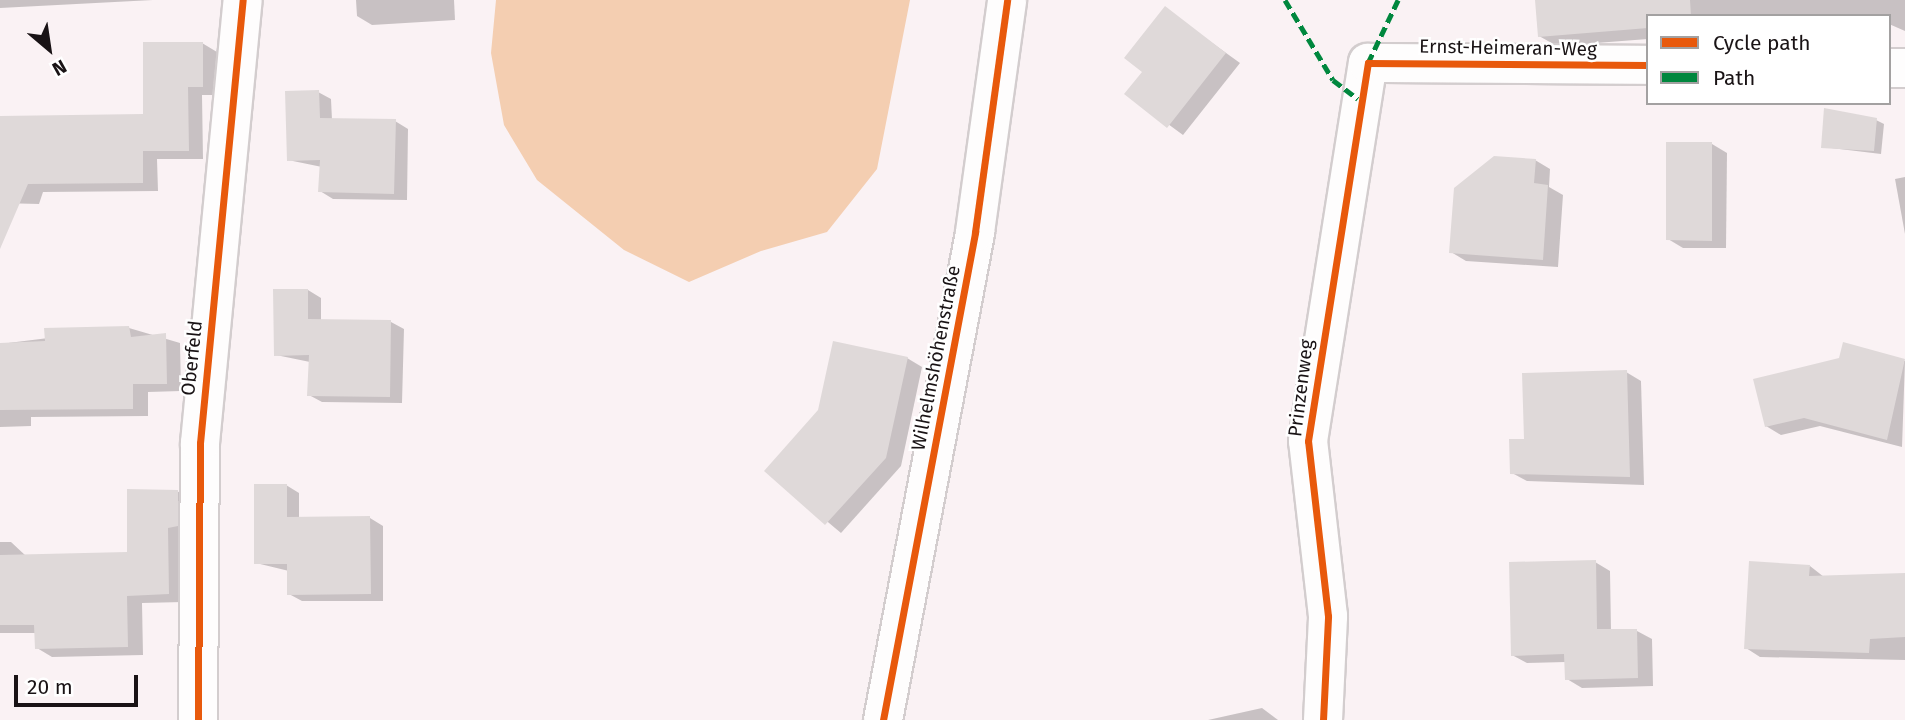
<!DOCTYPE html>
<meta charset="utf-8">
<style>
body{margin:0}
#map{position:relative;width:1905px;height:720px;overflow:hidden;background:#faf2f4;font-family:"Fira Sans",sans-serif}
div>[style]{position:absolute}
.forest>*{inset:0;background:#f4ceb1}
.shadow>*{inset:0;background:#0003}
.building>*{inset:0;background:#dfd9d9}
.roads{filter:drop-shadow(2px 0 #d3cdce) drop-shadow(-2px 0 #d3cdce) drop-shadow(0 2px #d3cdce) drop-shadow(0 -2px #d3cdce)}
.minor>*{height:38px;margin:-19px;padding:0 19px;transform-origin:19px;border-radius:19px;background:#fefdfd}
.quiet>*{height:5px;margin-top:-2.5px;transform-origin:0;background:repeating-linear-gradient(90deg,#00873e 0 10px,transparent 0 15px)}
.cycleway>*{height:7px;margin:-3.5px;padding:0 3.5px;transform-origin:3.5px;border-radius:3.5px;background:#e8590c}
span{translate:-50% -50%;white-space:nowrap;text-align:center;line-height:1.15;-webkit-text-stroke:5px #fff;paint-order:stroke}
.street-label{font-size:19px;color:#191315}
.legend{position:absolute;left:1646px;top:14px;width:245px;height:91px;box-sizing:border-box;background:#fff;border:2px solid #a3a1a1;margin:0;padding:9px 12px;list-style:none;font-size:21px;color:#191315}
.legend li{display:flex;align-items:center;gap:14px;height:35px}
.legend b{width:35px;border:2px solid #a3a1a1}
.north{position:absolute;left:14px;top:14px;width:70px;height:70px;-webkit-text-stroke:5px #fff;paint-order:stroke;rotate:151deg;font-size:19px;font-weight:700;line-height:28px;text-align:center;color:#191315}
.north::after{content:'';display:block;margin:auto;width:24px;height:32px;background:#191315;clip-path:polygon(50% 0,100% 100%,50% 72%,0 100%)}
.scale{position:absolute;left:14px;top:675px;width:124px;height:32px;box-sizing:border-box;border:4px solid #191315;border-top:0;padding-left:9px;font-size:21px;line-height:24px;white-space:nowrap;color:#191315;-webkit-text-stroke:5px #fff;paint-order:stroke}
</style>
<div id="map">
<div class="forest">
<div style="clip-path:polygon(496px 0,910px 0,877px 169px,827px 232px,761px 251px,689px 282px,624px 250px,537px 180px,504px 125px,491px 53px)"></div>
</div>
<div class="shadow">
<div style="clip-path:polygon(0 0,153px 0,0 8px)"></div>
<div style="clip-path:polygon(356px 0,454px 0,455px 20px,372px 25px,357px 16px)"></div>
<div style="clip-path:polygon(1537px 0,1905px 0,1905px 31px,1889px 24px,1889px 16px,1648px 16px,1648px 39px,1557px 46px,1539px 36px)"></div>
<div style="clip-path:polygon(1165px 9px,1240px 63px,1183px 135px,1127px 94px,1144px 72px)"></div>
<div style="clip-path:polygon(202px 43px,217px 52px,217px 95px,202px 95px,203px 159px,157px 159px,158px 191px,43px 192px,39px 204px,0 203px,0 118px,145px 116px)"></div>
<div style="clip-path:polygon(318px 92px,331px 99px,332px 120px,395px 121px,408px 129px,407px 200px,333px 199px,320px 191px,322px 167px,288px 160px)"></div>
<div style="clip-path:polygon(1876px 120px,1884px 124px,1881px 154px,1823px 147px)"></div>
<div style="clip-path:polygon(1712px 144px,1727px 153px,1726px 248px,1683px 248px,1668px 239px)"></div>
<div style="clip-path:polygon(1535px 160px,1550px 169px,1549px 187px,1563px 195px,1558px 267px,1466px 261px,1451px 252px)"></div>
<div style="clip-path:polygon(1905px 177px,1905px 234px,1895px 179px)"></div>
<div style="clip-path:polygon(308px 290px,321px 298px,321px 321px,391px 322px,404px 329px,402px 403px,322px 402px,309px 395px,310px 362px,276px 355px)"></div>
<div style="clip-path:polygon(129px 328px,180px 343px,181px 391px,148px 392px,148px 416px,31px 417px,31px 426px,0 427px,0 344px)"></div>
<div style="clip-path:polygon(1844px 344px,1905px 361px,1902px 447px,1820px 426px,1781px 435px,1766px 426px,1840px 360px)"></div>
<div style="clip-path:polygon(907px 358px,922px 367px,901px 466px,841px 533px,767px 471px)"></div>
<div style="clip-path:polygon(1626px 372px,1641px 381px,1644px 485px,1527px 481px,1512px 473px,1525px 441px)"></div>
<div style="clip-path:polygon(286px 485px,299px 493px,299px 518px,370px 518px,383px 526px,383px 601px,302px 601px,289px 594px,289px 571px,256px 563px)"></div>
<div style="clip-path:polygon(177px 491px,192px 500px,183px 602px,142px 603px,143px 655px,52px 657px,37px 648px,36px 633px,0 633px,0 542px,11px 542px,26px 556px,128px 554px)"></div>
<div style="clip-path:polygon(1595px 562px,1610px 571px,1611px 631px,1637px 631px,1652px 639px,1653px 686px,1582px 688px,1567px 679px,1566px 662px,1527px 663px,1512px 655px)"></div>
<div style="clip-path:polygon(1810px 566px,1824px 577px,1905px 574px,1905px 660px,1760px 657px,1746px 648px)"></div>
<div style="clip-path:polygon(1262px 708px,1278px 720px,1208px 720px)"></div>
</div>
<div class="building">
<div style="clip-path:polygon(1535px 0,1690px 0,1691px 16px,1648px 16px,1648px 28px,1538px 37px)"></div>
<div style="clip-path:polygon(1165px 6px,1226px 53px,1167px 128px,1124px 94px,1142px 72px,1124px 58px)"></div>
<div style="clip-path:polygon(143px 42px,203px 42px,203px 87px,188px 87px,189px 151px,143px 151px,143px 183px,28px 184px,0 249px,0 116px,143px 114px)"></div>
<div style="clip-path:polygon(319px 90px,320px 118px,396px 119px,394px 194px,318px 192px,320px 160px,287px 161px,285px 91px)"></div>
<div style="clip-path:polygon(1824px 108px,1877px 118px,1874px 151px,1821px 148px)"></div>
<div style="clip-path:polygon(1666px 142px,1712px 142px,1712px 241px,1666px 240px)"></div>
<div style="clip-path:polygon(1494px 156px,1536px 159px,1534px 183px,1548px 185px,1543px 260px,1449px 253px,1454px 188px)"></div>
<div style="clip-path:polygon(273px 289px,308px 289px,308px 319px,391px 320px,390px 397px,307px 396px,309px 355px,274px 356px)"></div>
<div style="clip-path:polygon(129px 326px,131px 337px,166px 333px,167px 384px,133px 384px,133px 409px,0 410px,0 343px,45px 341px,44px 328px)"></div>
<div style="clip-path:polygon(833px 341px,908px 357px,886px 458px,825px 525px,764px 471px,818px 410px)"></div>
<div style="clip-path:polygon(1843px 342px,1905px 359px,1887px 440px,1804px 418px,1765px 427px,1753px 379px,1839px 358px)"></div>
<div style="clip-path:polygon(1627px 370px,1630px 477px,1510px 474px,1509px 439px,1524px 439px,1522px 373px)"></div>
<div style="clip-path:polygon(254px 484px,287px 484px,287px 517px,370px 516px,371px 594px,287px 595px,287px 564px,254px 564px)"></div>
<div style="clip-path:polygon(127px 489px,178px 490px,178px 526px,168px 528px,169px 594px,127px 596px,128px 647px,35px 649px,34px 625px,0 625px,0 555px,127px 552px)"></div>
<div style="clip-path:polygon(1596px 560px,1597px 629px,1637px 629px,1638px 678px,1565px 680px,1564px 654px,1511px 656px,1509px 562px)"></div>
<div style="clip-path:polygon(1749px 561px,1810px 565px,1809px 576px,1905px 573px,1905px 637px,1870px 639px,1869px 653px,1744px 649px)"></div>
</div>
<div class="roads">
<div class="minor">
<div style="left:1889px;top:68px;width:16px"></div>
<div style="left:198px;top:720px;width:277px;rotate:-89.6deg"></div>
<div style="left:200px;top:443px;width:445px;rotate:-84.5deg"></div>
<div style="left:883px;top:720px;width:497px;rotate:-79.3deg"></div>
<div style="left:975px;top:232px;width:234px;rotate:-82.1deg"></div>
<div style="left:1323px;top:720px;width:104px;rotate:-87.2deg"></div>
<div style="left:1328px;top:616px;width:176px;rotate:-96.5deg"></div>
<div style="left:1308px;top:441px;width:383px;rotate:-81deg"></div>
<div style="left:1368px;top:63px;width:280px;rotate:0.4deg"></div>
</div>
</div>
<div class="quiet">
<div style="left:1285px;top:0;width:93px;rotate:59deg"></div>
<div style="left:1333px;top:80px;width:31px;rotate:37deg"></div>
<div style="left:1368px;top:63px;width:70px;rotate:-64.5deg"></div>
</div>
<div class="cycleway">
<div style="left:198px;top:720px;width:277px;rotate:-89.6deg"></div>
<div style="left:200px;top:443px;width:445px;rotate:-84.5deg"></div>
<div style="left:883px;top:720px;width:497px;rotate:-79.3deg"></div>
<div style="left:975px;top:232px;width:234px;rotate:-82.1deg"></div>
<div style="left:1323px;top:720px;width:104px;rotate:-87.2deg"></div>
<div style="left:1328px;top:616px;width:176px;rotate:-96.5deg"></div>
<div style="left:1308px;top:441px;width:383px;rotate:-81deg"></div>
<div style="left:1368px;top:63px;width:280px;rotate:0.4deg"></div>
</div>
<div class="street-label">
<span style="left:1508px;top:48px;rotate:1deg">Ernst-Heimeran-Weg</span>
<span style="left:192px;top:358px;rotate:-84deg">Oberfeld</span>
<span style="left:936px;top:358px;rotate:-79deg">Wilhelmshöhenstraße</span>
<span style="left:1301px;top:388px;rotate:-83deg">Prinzenweg</span>
</div>
<ul class="legend">
<li><b style="height:9px;background:#e8590c"></b>Cycle path</li>
<li><b style="height:9px;background:#00873e"></b>Path</li>
</ul>
<div class="north">N</div>
<div class="scale">20 m</div>
</div>
